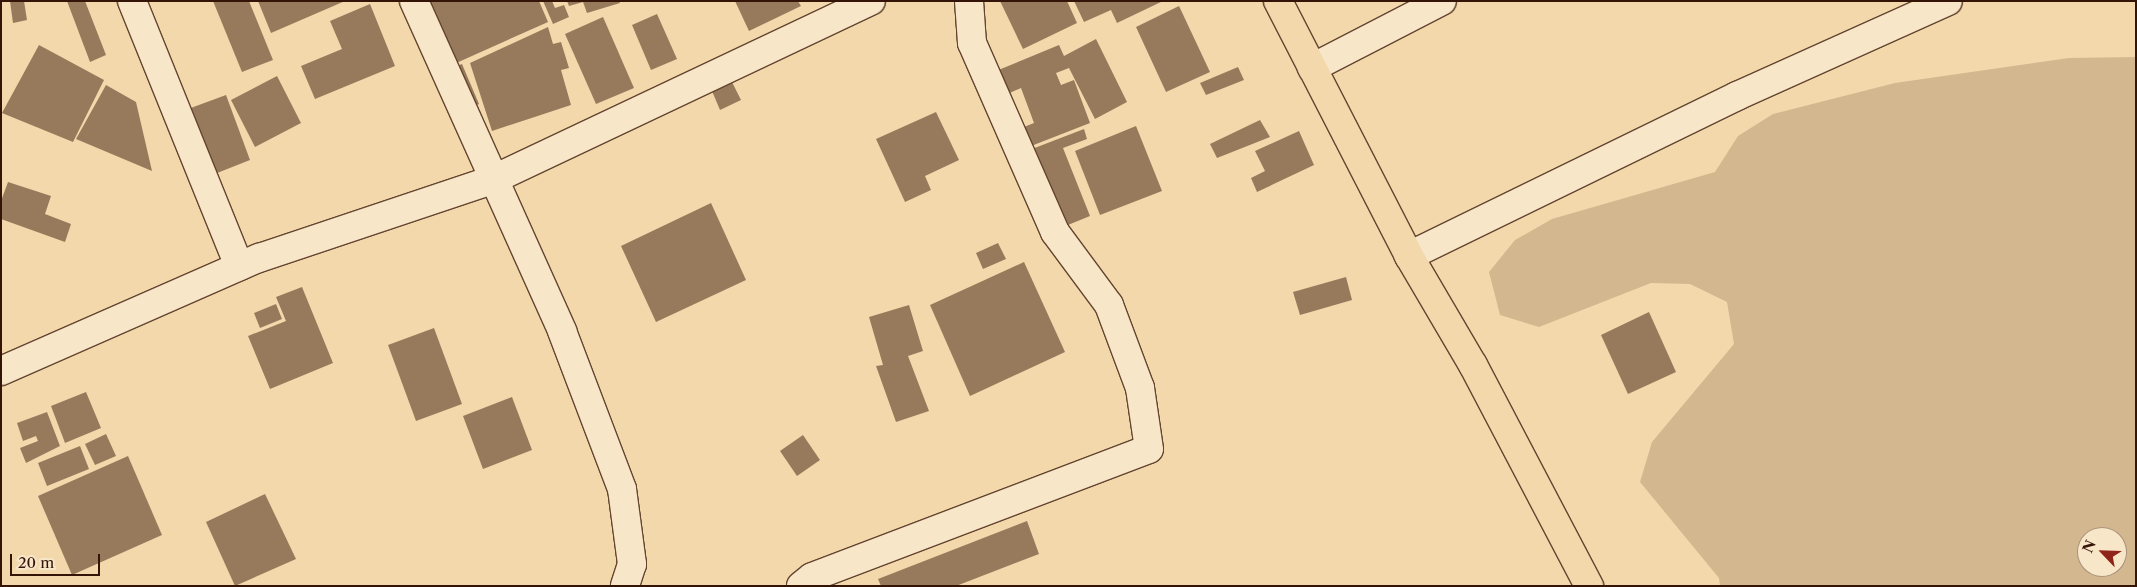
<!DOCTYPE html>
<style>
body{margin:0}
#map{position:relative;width:2137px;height:587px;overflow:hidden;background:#f3d8ab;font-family:"Libre Caslon Text",serif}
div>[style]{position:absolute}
.green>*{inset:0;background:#d3b78f}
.building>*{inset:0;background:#977a5c}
.roads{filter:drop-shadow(1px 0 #644530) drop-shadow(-1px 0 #644530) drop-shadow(0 1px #644530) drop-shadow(0 -1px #644530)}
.minor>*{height:28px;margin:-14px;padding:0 14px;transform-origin:14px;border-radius:14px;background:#f7e6c8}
.major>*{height:28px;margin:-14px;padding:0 14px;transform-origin:14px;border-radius:14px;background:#f3d8ab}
span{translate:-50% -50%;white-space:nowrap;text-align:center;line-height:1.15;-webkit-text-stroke:5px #f7e6c8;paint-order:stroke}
.frame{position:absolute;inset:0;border:2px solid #341407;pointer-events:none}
.north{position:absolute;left:2077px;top:527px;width:50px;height:50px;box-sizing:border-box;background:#f7e6c8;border:1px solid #a9927b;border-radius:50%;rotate:294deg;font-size:14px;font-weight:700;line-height:20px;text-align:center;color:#341407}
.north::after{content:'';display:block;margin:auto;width:18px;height:22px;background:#8f2418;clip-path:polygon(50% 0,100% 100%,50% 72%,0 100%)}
.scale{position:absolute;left:10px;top:554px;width:90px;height:22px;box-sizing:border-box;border:2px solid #341407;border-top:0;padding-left:6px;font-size:15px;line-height:18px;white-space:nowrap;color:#341407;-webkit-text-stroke:4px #f7e6c8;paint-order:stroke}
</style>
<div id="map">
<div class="green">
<div style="clip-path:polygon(evenodd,2136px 57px,2136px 586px,1720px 586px,1719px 578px,1640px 482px,1652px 442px,1734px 344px,1727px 302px,1690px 284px,1651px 283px,1539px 327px,1500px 315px,1489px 272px,1515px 240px,1552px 219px,1715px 172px,1738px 136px,1773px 114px,1895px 83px,2069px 58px,2136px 57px,2087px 537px,2117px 537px,2117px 567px,2087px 567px,2087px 537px)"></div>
</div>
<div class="building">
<div style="clip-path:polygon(10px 1px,24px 1px,27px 20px,13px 23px)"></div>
<div style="clip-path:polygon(67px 1px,85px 1px,106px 55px,90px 62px)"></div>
<div style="clip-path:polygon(213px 1px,249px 1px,273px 60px,242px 72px)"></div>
<div style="clip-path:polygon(258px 1px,345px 1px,271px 33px)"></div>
<div style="clip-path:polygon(427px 1px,539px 1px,548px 22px,454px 64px)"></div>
<div style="clip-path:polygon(543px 1px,552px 1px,555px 8px,564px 5px,569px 17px,553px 24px)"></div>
<div style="clip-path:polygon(567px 1px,619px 1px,620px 3px,587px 13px,583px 2px,569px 6px)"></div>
<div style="clip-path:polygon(735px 1px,798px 1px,801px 6px,749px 31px)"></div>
<div style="clip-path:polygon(1000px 1px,1067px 1px,1077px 23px,1023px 49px)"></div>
<div style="clip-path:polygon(1074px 1px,1163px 1px,1117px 23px,1111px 10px,1084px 22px)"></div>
<div style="clip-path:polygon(370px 4px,395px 66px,315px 99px,301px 66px,342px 49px,330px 21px)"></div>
<div style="clip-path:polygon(1179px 6px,1210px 72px,1166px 92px,1136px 27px)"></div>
<div style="clip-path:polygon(657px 14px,677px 59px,651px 70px,632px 25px)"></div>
<div style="clip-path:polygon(603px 17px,634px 88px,596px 104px,565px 34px)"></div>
<div style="clip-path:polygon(548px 27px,553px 44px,561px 42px,569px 68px,561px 70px,571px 105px,492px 131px,470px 63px)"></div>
<div style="clip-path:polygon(1096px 39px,1127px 102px,1095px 119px,1069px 68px,1056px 73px,1061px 85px,1074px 80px,1090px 123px,1026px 148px,1019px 129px,1034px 123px,1021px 88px,1005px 95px,996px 71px,1059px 45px,1064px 56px)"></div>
<div style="clip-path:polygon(39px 45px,104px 80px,73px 142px,2px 113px)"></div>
<div style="clip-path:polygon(462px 64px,479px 104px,464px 111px,445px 71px)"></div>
<div style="clip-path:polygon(1238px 67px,1244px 80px,1206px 95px,1200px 83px)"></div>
<div style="clip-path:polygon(277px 76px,301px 123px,255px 147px,231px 100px)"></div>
<div style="clip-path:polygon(732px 82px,741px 100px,720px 110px,712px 91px)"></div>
<div style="clip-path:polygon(106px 85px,136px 102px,152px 171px,76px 139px)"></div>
<div style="clip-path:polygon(226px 95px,250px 160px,212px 175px,188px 109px)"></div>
<div style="clip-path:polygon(936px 112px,959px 160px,925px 176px,931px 190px,905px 202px,876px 139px)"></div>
<div style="clip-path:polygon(1260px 120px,1270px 137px,1217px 158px,1210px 144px)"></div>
<div style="clip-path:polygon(1136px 126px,1162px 191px,1100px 215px,1075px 151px)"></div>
<div style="clip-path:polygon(1084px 129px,1087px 139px,1063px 148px,1090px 216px,1063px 227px,1032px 149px)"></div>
<div style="clip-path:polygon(1299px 131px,1314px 165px,1257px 192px,1251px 178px,1265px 171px,1255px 151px)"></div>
<div style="clip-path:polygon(8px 182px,51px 196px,45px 214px,71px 224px,65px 242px,1px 219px,1px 201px)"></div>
<div style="clip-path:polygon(711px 203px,746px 280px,656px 322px,621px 246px)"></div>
<div style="clip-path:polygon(998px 243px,1006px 259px,983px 269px,976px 253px)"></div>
<div style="clip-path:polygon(1024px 262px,1065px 352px,970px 396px,930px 305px)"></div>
<div style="clip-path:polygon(1346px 277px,1352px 300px,1300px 315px,1293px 292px)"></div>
<div style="clip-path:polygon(302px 287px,333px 363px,270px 389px,248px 336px,286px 321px,276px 297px)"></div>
<div style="clip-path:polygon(276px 304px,282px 319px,260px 328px,254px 313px)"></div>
<div style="clip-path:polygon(909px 305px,923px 351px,908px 356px,929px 411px,896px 422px,876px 366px,883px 365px,869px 317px)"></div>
<div style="clip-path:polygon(1649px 312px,1676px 372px,1628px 394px,1601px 335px)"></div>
<div style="clip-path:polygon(434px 328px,462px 404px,416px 421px,388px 345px)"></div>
<div style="clip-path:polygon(86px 392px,101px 428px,65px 443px,51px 406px)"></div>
<div style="clip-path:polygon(512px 397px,532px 450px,483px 469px,463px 416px)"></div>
<div style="clip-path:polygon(47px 412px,60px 446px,26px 463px,20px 448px,38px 441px,36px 436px,23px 441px,17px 423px)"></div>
<div style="clip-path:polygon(106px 434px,116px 456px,95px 465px,85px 444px)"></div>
<div style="clip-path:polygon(803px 435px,820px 460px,797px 476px,780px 451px)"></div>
<div style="clip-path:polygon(80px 446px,89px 469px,47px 486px,38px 463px)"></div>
<div style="clip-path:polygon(128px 456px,162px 535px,72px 575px,38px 496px)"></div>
<div style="clip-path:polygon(265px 494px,296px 559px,235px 586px,206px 522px)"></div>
<div style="clip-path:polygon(1027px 521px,1039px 554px,956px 586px,881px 586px,878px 579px)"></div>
</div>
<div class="roads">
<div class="minor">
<div style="left:132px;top:1px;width:286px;rotate:68deg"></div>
<div style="left:414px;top:1px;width:362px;rotate:65.8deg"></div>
<div style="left:562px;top:331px;width:169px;rotate:69.2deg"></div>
<div style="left:622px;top:489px;width:76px;rotate:82.4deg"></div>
<div style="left:632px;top:564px;width:23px;rotate:108deg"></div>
<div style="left:1312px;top:68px;width:146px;rotate:-27.3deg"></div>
<div style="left:1409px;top:256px;width:365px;rotate:-26deg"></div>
<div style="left:1737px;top:96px;width:231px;rotate:-24.2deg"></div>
<div style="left:1px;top:371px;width:282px;rotate:-23.7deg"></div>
<div style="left:259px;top:258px;width:246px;rotate:-18.5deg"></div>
<div style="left:492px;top:180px;width:419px;rotate:-25.3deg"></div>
<div style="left:801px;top:586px;width:14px;rotate:-39deg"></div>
<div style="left:812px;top:577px;width:360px;rotate:-20.8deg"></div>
<div style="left:1149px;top:449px;width:62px;rotate:-98.4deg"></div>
<div style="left:1140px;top:388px;width:89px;rotate:-110.5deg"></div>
<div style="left:1109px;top:305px;width:91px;rotate:-126.5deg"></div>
<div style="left:1055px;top:232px;width:206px;rotate:-113.7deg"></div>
<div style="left:972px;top:43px;width:42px;rotate:-94.1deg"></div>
</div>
<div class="major">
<div style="left:1278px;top:1px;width:287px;rotate:62.8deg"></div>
<div style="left:1409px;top:256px;width:126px;rotate:59.6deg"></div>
<div style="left:1473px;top:365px;width:250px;rotate:62.3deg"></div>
</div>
</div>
<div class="frame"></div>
<div class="north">N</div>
<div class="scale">20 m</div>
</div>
